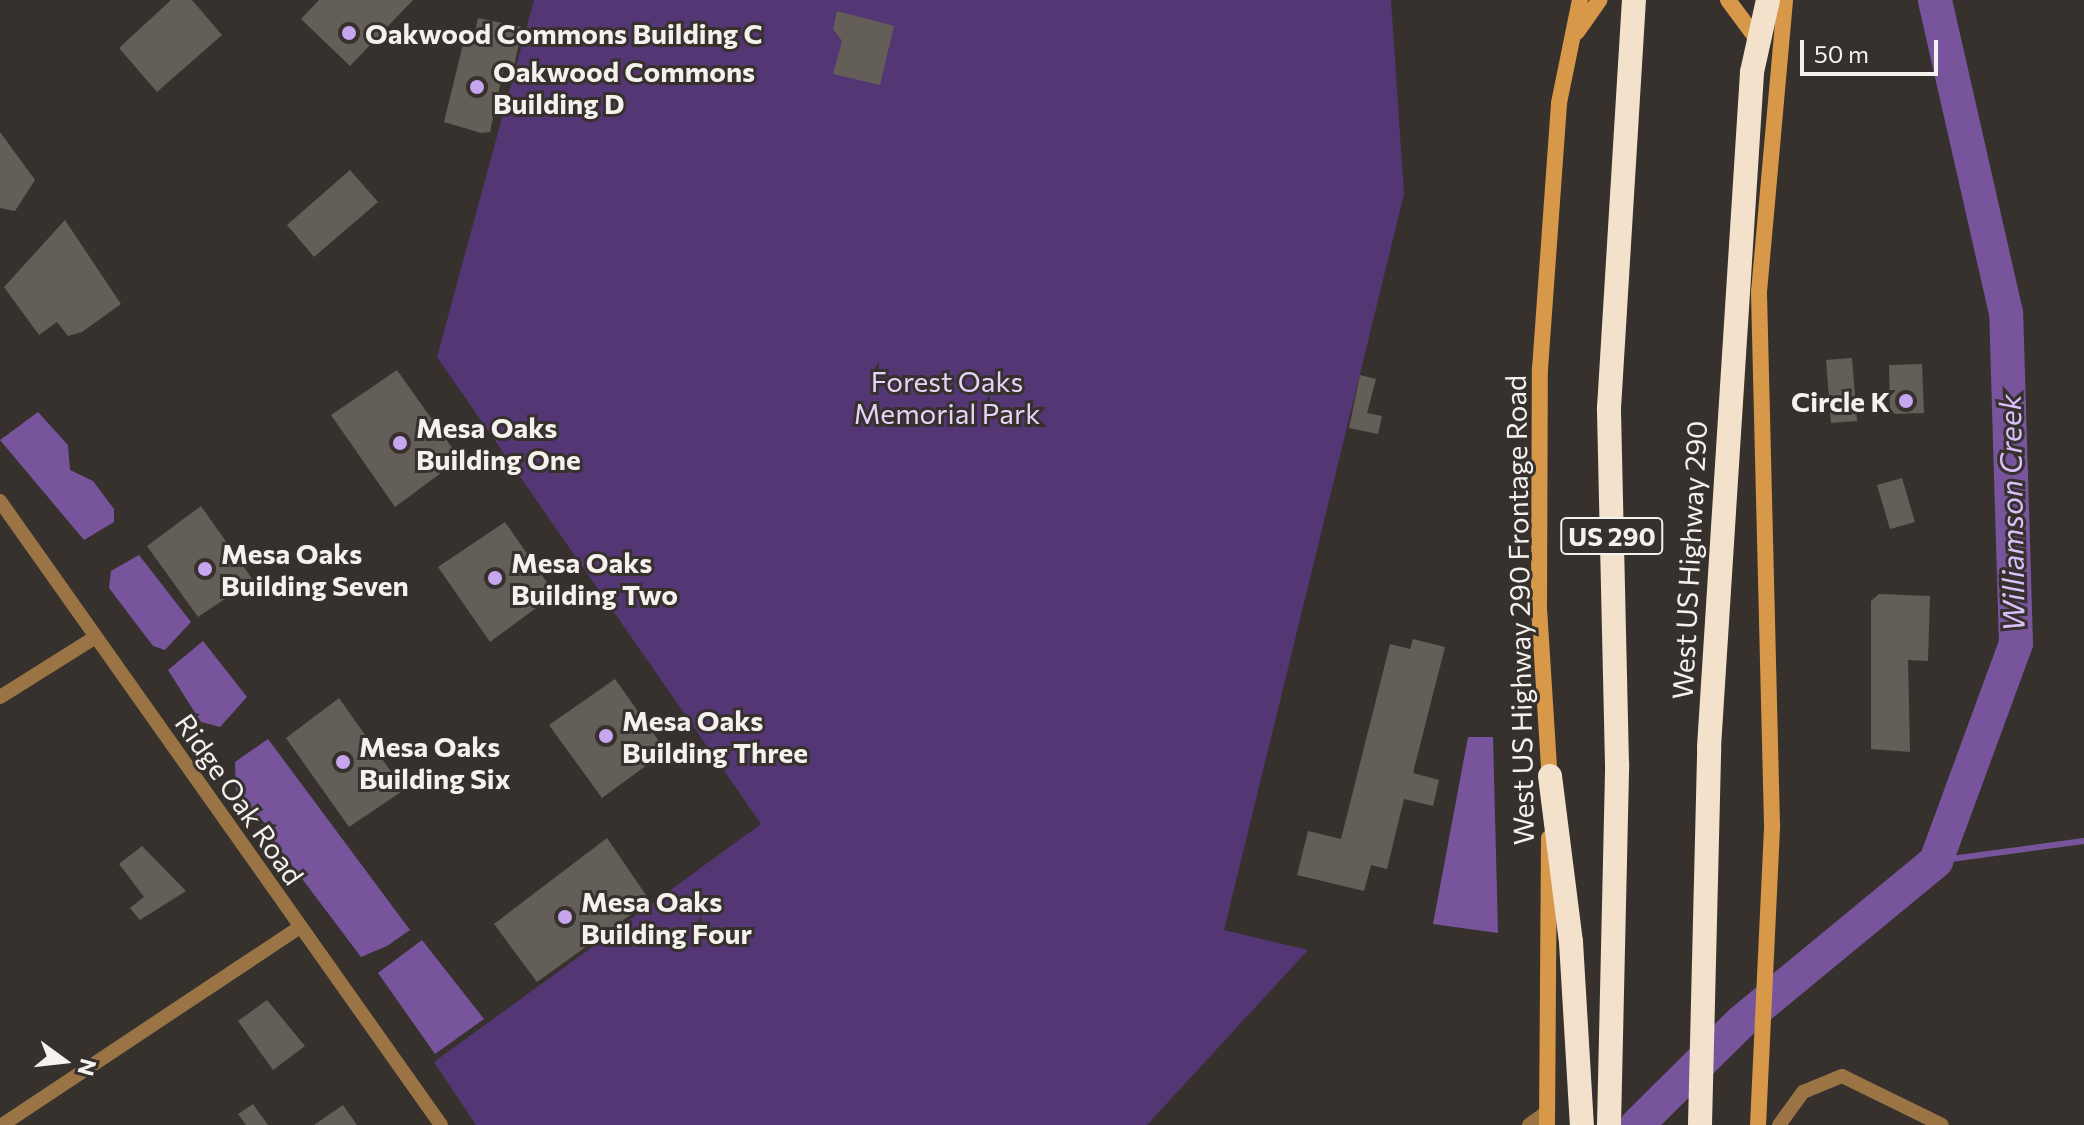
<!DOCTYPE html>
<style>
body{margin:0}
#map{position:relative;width:2084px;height:1125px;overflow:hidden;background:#36312c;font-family:Commissioner,sans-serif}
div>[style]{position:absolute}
.green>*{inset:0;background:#553674}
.water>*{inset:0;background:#78549d}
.stream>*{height:6px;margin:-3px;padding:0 3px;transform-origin:3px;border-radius:3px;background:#78549d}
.river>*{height:34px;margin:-17px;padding:0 17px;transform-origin:17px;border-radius:17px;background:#78549d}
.building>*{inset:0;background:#635e58}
.minor>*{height:14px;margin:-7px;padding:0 7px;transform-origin:7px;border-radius:7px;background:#9b7446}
.secondary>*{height:16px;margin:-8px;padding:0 8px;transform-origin:8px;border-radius:8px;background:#d7984a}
.motorway>*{height:24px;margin:-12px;padding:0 12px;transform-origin:12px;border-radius:12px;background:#f4e1cb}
.motorway-bridge>*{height:24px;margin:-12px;padding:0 12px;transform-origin:12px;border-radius:12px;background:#f4e1cb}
.dots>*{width:22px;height:22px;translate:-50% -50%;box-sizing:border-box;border:4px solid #36312c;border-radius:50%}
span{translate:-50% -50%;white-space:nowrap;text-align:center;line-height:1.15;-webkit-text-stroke:6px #36312c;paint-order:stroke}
.shield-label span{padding:2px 6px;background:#36312c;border:2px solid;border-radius:6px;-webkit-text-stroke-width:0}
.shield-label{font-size:26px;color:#f4f1ee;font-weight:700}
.poi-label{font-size:28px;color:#f4f1ee;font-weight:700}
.left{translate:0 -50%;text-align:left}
.right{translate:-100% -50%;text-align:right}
.park-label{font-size:28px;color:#e5d3fc}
.street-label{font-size:28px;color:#f4f1ee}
.water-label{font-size:30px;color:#dbbffc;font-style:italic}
.north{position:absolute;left:24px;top:1021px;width:80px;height:80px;-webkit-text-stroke:6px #36312c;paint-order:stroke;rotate:105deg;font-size:22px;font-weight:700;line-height:32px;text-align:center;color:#f4f1ee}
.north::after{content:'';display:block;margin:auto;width:28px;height:36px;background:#f4f1ee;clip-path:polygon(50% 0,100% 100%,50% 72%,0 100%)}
.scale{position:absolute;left:1800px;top:40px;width:138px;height:36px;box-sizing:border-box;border:4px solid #f4f1ee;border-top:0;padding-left:10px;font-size:24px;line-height:28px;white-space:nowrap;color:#f4f1ee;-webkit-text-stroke:6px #36312c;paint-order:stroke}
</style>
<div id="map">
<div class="green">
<div style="clip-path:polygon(534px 0,1391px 0,1404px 194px,1224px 930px,1308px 950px,1147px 1125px,476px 1125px,434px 1062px,761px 824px,437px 357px)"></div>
</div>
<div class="water">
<div style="clip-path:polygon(38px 412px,68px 445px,70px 470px,93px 481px,114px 509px,114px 522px,84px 540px,0 440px)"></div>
<div style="clip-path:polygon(139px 555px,191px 622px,165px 650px,153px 646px,109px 588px,111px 571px)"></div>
<div style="clip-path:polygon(203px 641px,247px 697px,220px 727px,201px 722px,168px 670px)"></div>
<div style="clip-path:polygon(1468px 737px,1493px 737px,1498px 933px,1433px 924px)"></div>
<div style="clip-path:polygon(268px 739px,410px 930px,387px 946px,361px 957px,236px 791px,235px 762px)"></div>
<div style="clip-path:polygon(422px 940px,484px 1019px,435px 1054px,378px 973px)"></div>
</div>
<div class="stream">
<div style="left:1936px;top:861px;width:149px;rotate:-7.7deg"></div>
</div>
<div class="river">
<div style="left:1637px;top:1125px;width:146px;rotate:-44.7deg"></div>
<div style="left:1741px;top:1022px;width:253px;rotate:-39.5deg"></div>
<div style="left:1936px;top:861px;width:231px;rotate:-69.8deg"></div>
<div style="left:2016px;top:644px;width:331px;rotate:-91.7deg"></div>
<div style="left:2006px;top:313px;width:321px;rotate:-102.8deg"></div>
</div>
<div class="building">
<div style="clip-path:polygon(171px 0,192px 0,222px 35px,157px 92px,119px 48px)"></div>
<div style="clip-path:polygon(319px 0,413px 0,350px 66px,301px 19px)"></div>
<div style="clip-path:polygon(837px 11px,894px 26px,880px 85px,833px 74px,842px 41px,833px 29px)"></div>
<div style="clip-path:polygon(478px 18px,523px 27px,513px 70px,504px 67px,490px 132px,481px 133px,444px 122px,464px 40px,473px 42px)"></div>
<div style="clip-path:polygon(0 132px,35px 180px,15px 211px,0 208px)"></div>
<div style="clip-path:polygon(350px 170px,378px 202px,314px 257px,287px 225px)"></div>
<div style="clip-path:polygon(65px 220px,121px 304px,82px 332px,68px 336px,57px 322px,39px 335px,4px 287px)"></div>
<div style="clip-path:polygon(1852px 358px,1857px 421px,1831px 423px,1826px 360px)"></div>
<div style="clip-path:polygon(1922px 364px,1924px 413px,1890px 414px,1889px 365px)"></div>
<div style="clip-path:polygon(397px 370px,460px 459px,395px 507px,331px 415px)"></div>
<div style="clip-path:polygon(1360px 375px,1376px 379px,1367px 413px,1382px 416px,1378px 434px,1349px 428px)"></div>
<div style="clip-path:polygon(1902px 478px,1915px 522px,1890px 529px,1877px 485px)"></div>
<div style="clip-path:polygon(201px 506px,253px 580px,198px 617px,147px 546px)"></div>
<div style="clip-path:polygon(505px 522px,555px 594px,490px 642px,438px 567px)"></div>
<div style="clip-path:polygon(1879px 594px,1930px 596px,1928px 661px,1908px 660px,1910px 752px,1871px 749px,1871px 601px)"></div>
<div style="clip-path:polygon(1413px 639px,1445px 647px,1413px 773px,1439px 780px,1433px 806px,1404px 799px,1387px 869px,1371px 865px,1364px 891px,1297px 875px,1308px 831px,1341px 839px,1390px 644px,1410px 649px)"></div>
<div style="clip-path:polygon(615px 679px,666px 751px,602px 798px,549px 725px)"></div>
<div style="clip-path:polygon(339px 698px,404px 790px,349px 827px,286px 738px)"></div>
<div style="clip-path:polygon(607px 838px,650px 901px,537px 982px,494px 924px)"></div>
<div style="clip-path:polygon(142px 846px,186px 891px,140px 920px,130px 908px,144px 897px,119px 864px)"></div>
<div style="clip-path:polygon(267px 1000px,305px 1046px,273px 1070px,238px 1021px)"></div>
<div style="clip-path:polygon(253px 1104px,268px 1125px,246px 1125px,238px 1114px)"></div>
<div style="clip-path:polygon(343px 1105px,357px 1125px,314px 1125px)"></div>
</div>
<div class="minor">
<div style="left:0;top:501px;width:764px;rotate:54.75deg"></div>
<div style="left:0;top:697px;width:111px;rotate:-32.1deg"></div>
<div style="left:2px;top:1125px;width:356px;rotate:-33.6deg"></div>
<div style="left:1529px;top:1125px;width:22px;rotate:-36deg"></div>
<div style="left:1779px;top:1125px;width:41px;rotate:-54deg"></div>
<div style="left:1803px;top:1092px;width:42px;rotate:-22.3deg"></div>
<div style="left:1842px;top:1076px;width:111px;rotate:26.1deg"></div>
</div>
<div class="secondary">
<div style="left:1728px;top:0;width:52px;rotate:53.6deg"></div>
<div style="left:1577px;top:32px;width:39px;rotate:-55deg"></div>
<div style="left:1550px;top:783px;width:173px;rotate:-93.6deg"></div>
<div style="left:1539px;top:610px;width:241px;rotate:-89.8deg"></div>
<div style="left:1540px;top:369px;width:267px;rotate:-85.9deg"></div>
<div style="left:1559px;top:103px;width:105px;rotate:-78.5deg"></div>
<div style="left:1547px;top:1125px;width:287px;rotate:-89.6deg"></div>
<div style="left:1758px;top:1125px;width:300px;rotate:-87.3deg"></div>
<div style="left:1772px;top:825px;width:533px;rotate:-91.4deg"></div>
<div style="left:1759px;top:292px;width:293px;rotate:-84.9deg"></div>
</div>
<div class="motorway">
<div style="left:1550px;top:776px;width:167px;rotate:82.8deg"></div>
<div style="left:1571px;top:942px;width:183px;rotate:86.6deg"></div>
<div style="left:1609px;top:1125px;width:361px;rotate:-88.7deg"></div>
<div style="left:1617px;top:764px;width:356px;rotate:-91.3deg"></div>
<div style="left:1609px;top:408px;width:409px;rotate:-86.5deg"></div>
<div style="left:1700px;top:1125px;width:378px;rotate:-88.6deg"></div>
<div style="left:1709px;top:747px;width:676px;rotate:-86.35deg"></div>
</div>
<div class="motorway-bridge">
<div style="left:1752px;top:72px;width:74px;rotate:-77.5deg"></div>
</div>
<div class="dots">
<div style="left:349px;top:33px;background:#c8a6ef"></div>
<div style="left:477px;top:87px;background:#c8a6ef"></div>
<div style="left:1906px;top:401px;background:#c8a6ef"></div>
<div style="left:400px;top:443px;background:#c8a6ef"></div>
<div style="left:205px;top:569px;background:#c8a6ef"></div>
<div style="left:495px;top:578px;background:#c8a6ef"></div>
<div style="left:606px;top:736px;background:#c8a6ef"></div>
<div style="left:343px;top:762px;background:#c8a6ef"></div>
<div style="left:565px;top:917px;background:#c8a6ef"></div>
</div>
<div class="shield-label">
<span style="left:1612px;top:536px">US 290</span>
</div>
<div class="poi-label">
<span class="left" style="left:365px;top:33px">Oakwood Commons Building C</span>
<span class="left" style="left:493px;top:87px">Oakwood Commons<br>Building D</span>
<span class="right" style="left:1890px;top:401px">Circle K</span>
<span class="left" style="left:416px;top:443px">Mesa Oaks<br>Building One</span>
<span class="left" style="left:221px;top:569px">Mesa Oaks<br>Building Seven</span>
<span class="left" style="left:511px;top:578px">Mesa Oaks<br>Building Two</span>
<span class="left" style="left:622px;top:736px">Mesa Oaks<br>Building Three</span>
<span class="left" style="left:359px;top:762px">Mesa Oaks<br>Building Six</span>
<span class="left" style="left:581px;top:917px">Mesa Oaks<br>Building Four</span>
</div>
<div class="park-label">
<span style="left:947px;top:397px">Forest Oaks<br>Memorial Park</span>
</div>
<div class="street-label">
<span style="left:1689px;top:560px;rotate:-87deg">West US Highway 290</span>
<span style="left:1519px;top:610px;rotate:-91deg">West US Highway 290 Frontage Road</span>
<span style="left:240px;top:799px;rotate:55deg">Ridge Oak Road</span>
</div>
<div class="water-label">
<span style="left:2011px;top:513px;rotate:-91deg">Williamson Creek</span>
</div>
<div class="north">N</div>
<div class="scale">50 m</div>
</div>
